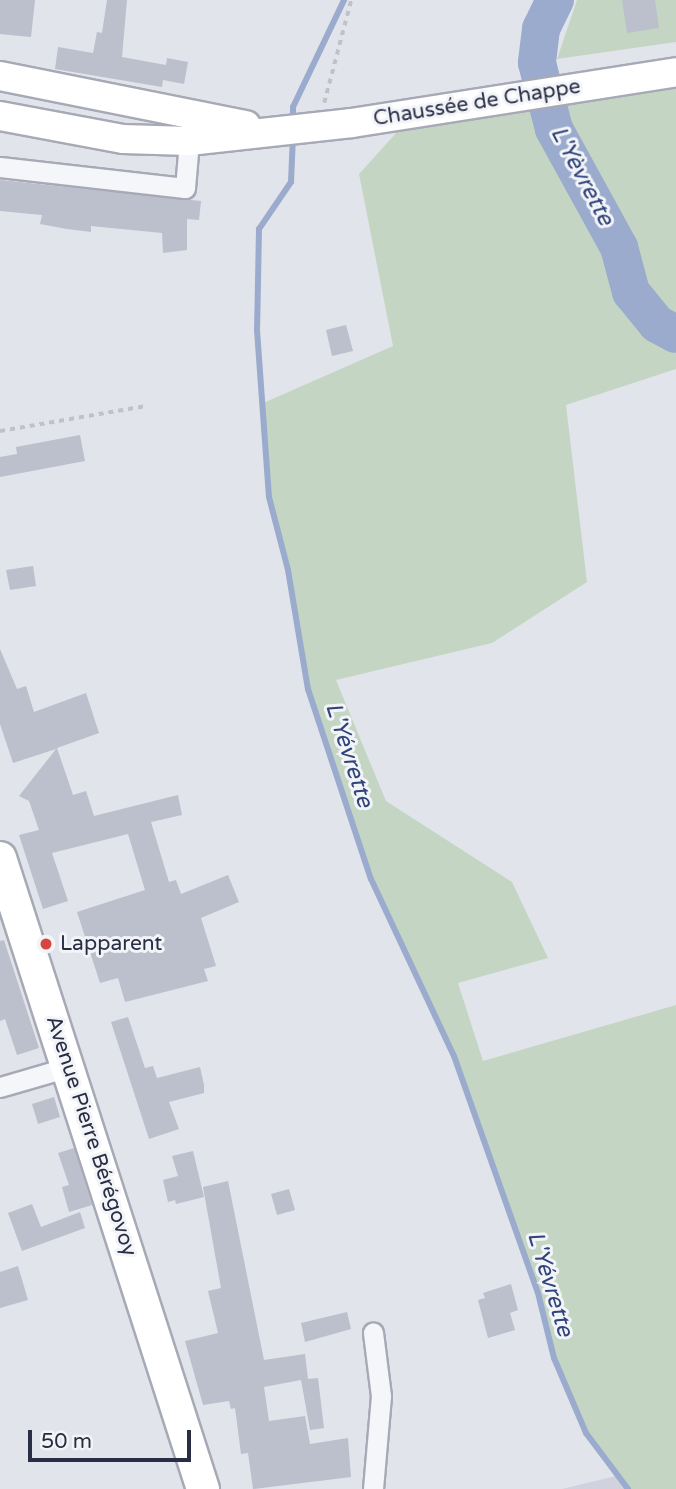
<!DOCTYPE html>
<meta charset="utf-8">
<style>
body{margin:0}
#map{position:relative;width:676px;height:1489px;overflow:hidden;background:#e2e4eb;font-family:"Varela Round",sans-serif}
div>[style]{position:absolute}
.built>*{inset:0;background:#d0d3dd}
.green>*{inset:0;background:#c4d6c3}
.stream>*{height:6px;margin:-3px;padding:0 3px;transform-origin:3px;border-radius:3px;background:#9babcd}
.river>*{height:38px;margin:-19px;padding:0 19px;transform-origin:19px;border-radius:19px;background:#9babcd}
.building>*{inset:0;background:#bcbfcc}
.path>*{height:3.5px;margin-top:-1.75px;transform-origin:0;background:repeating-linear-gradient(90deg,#c0c2ca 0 5px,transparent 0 10px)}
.roads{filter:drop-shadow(2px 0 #a7aab6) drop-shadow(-2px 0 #a7aab6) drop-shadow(0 2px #a7aab6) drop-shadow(0 -2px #a7aab6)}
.minor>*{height:19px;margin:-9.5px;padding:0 9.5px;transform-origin:9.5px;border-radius:9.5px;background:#f5f6f9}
.secondary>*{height:28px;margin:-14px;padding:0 14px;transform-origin:14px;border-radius:14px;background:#fff}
.primary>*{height:32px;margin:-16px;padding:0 16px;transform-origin:16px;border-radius:16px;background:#fff}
.dots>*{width:19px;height:19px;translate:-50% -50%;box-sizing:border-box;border:4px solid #f2f4f8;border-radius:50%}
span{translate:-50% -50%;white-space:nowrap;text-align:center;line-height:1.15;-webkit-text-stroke:6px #f2f4f8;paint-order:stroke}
.street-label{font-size:21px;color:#292e45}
.poi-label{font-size:21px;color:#292e45}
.left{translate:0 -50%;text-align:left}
.water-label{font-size:23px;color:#30447b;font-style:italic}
.scale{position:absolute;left:28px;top:1430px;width:163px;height:32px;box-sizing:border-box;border:4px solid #292e45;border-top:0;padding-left:9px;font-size:21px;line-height:24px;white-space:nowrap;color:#292e45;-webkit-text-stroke:5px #f2f4f8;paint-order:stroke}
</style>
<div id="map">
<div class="built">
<div style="clip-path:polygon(620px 1475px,628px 1489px,562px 1489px)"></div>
</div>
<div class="green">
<div style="clip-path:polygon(577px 0,676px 0,676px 42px,557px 59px)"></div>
<div style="clip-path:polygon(676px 88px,676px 369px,566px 405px,587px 582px,492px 643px,336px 680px,386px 801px,512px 882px,548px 958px,458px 983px,483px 1061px,676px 1005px,676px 1489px,628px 1489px,586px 1433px,554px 1358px,538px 1293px,454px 1056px,371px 879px,338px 780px,308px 689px,288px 570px,269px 497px,261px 404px,393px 346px,359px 174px,397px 132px)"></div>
</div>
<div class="stream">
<div style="left:293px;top:122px;width:15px;rotate:-90deg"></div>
<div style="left:293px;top:107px;width:119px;rotate:-64.5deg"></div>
<div style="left:293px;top:136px;width:46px;rotate:92.5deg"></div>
<div style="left:291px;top:182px;width:57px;rotate:124.2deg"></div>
<div style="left:259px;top:229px;width:101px;rotate:91.1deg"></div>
<div style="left:257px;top:330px;width:167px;rotate:85.9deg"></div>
<div style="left:269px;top:497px;width:75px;rotate:75.4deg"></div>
<div style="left:288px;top:570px;width:121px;rotate:80.5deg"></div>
<div style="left:308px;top:689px;width:200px;rotate:71.7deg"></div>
<div style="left:371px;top:879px;width:195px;rotate:64.9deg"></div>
<div style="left:454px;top:1056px;width:251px;rotate:70.5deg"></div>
<div style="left:538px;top:1293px;width:67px;rotate:76.2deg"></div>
<div style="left:554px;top:1358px;width:82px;rotate:66.9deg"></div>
<div style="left:586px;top:1433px;width:70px;rotate:53.1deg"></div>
</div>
<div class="river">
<div style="left:555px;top:0;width:32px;rotate:116deg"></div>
<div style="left:541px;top:29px;width:34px;rotate:97deg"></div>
<div style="left:537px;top:63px;width:68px;rotate:75.6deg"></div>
<div style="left:554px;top:129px;width:135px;rotate:61.2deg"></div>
<div style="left:619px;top:247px;width:47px;rotate:75.1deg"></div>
<div style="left:631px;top:292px;width:41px;rotate:50.9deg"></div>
<div style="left:657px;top:324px;width:21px;rotate:28deg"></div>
</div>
<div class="building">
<div style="clip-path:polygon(0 0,35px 0,31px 37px,0 34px)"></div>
<div style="clip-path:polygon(107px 0,127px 0,122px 57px,166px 65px,167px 58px,188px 62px,184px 84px,163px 80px,162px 87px,55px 69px,58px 47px,93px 53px,97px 32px,102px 33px)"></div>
<div style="clip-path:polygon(622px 0,655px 0,659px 28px,627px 33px)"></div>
<div style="clip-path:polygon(0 180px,201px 201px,199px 220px,187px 219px,187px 250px,163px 253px,162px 233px,91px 226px,91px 232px,67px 229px,40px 224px,42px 215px,0 211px)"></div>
<div style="clip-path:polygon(346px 325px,353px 351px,332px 356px,326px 330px)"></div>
<div style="clip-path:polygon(80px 435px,85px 461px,0 477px,0 457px,17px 454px,16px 447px)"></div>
<div style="clip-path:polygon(33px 566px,36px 586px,10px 590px,6px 570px)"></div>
<div style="clip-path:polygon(0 649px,17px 689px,26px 686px,34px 712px,86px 693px,99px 733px,57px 748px,73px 795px,86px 791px,94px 816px,178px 795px,182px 815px,151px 822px,169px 882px,176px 880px,181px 894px,228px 875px,239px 902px,201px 918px,216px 966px,204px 969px,208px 981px,125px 1002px,118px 978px,100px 983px,77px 912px,145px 890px,128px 834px,52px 853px,68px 901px,43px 909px,19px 835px,39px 830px,29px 801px,19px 796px,56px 749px,13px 763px,0 724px)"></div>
<div style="clip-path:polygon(4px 940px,39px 1048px,17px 1055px,5px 1019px,0 1021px,0 941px)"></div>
<div style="clip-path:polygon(128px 1017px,145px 1068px,153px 1066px,157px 1078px,200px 1067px,204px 1085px,204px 1093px,169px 1102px,179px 1129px,149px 1139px,111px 1022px)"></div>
<div style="clip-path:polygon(54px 1097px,60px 1117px,38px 1124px,32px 1104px)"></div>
<div style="clip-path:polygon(74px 1148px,92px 1205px,69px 1212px,62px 1187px,69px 1185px,58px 1153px)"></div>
<div style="clip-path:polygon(193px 1151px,204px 1197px,176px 1204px,175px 1200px,168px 1202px,163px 1180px,178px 1176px,172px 1156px)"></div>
<div style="clip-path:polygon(228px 1181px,264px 1360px,305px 1354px,308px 1379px,318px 1378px,324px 1428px,310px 1430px,301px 1380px,264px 1387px,269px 1421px,305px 1416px,310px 1444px,348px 1438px,351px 1477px,253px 1489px,248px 1453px,241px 1454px,235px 1408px,231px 1409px,229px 1401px,203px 1405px,185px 1341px,218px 1333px,208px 1291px,221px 1288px,203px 1187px)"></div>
<div style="clip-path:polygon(289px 1189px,295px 1210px,277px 1215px,271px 1194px)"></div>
<div style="clip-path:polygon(32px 1204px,41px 1227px,80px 1212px,85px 1228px,22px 1251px,8px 1213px)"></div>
<div style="clip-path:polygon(18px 1266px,28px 1300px,0 1308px,0 1272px)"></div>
<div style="clip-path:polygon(511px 1284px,518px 1310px,510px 1313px,515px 1330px,488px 1338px,478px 1300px,485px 1298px,483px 1293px)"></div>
<div style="clip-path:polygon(347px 1312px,351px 1329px,305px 1342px,301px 1323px)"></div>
</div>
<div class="path">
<div style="left:324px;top:103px;width:106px;rotate:-75.3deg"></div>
<div style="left:0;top:431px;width:148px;rotate:-9.7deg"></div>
</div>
<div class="roads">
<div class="minor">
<div style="left:0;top:167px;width:186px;rotate:6.5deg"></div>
<div style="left:185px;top:188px;width:58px;rotate:-85.1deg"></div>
<div style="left:0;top:1087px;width:72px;rotate:-16.2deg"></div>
<div style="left:373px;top:1489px;width:93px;rotate:-85.1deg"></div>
<div style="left:381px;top:1396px;width:64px;rotate:-97.2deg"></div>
</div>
<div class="secondary">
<div style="left:0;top:76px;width:251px;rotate:11.3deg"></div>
<div style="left:0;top:116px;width:125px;rotate:10.6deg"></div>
<div style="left:123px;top:139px;width:66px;rotate:1.7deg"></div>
<div style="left:189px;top:141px;width:164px;rotate:-6.3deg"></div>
<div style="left:352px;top:123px;width:328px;rotate:-8.9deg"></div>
</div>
<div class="primary">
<div style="left:0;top:858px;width:663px;rotate:72.17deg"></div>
</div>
</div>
<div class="dots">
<div style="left:46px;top:944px;background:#d74541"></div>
</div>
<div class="street-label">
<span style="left:477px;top:103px;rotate:-9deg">Chaussée de Chappe</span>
<span style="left:91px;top:1136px;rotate:72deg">Avenue Pierre Bérégovoy</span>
</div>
<div class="poi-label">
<span class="left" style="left:60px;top:944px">Lapparent</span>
</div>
<div class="water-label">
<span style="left:582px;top:176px;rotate:62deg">L'Yèvrette</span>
<span style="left:349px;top:755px;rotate:72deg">L'Yévrette</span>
<span style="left:550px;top:1284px;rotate:73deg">L'Yévrette</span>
</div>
<div class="scale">50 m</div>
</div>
